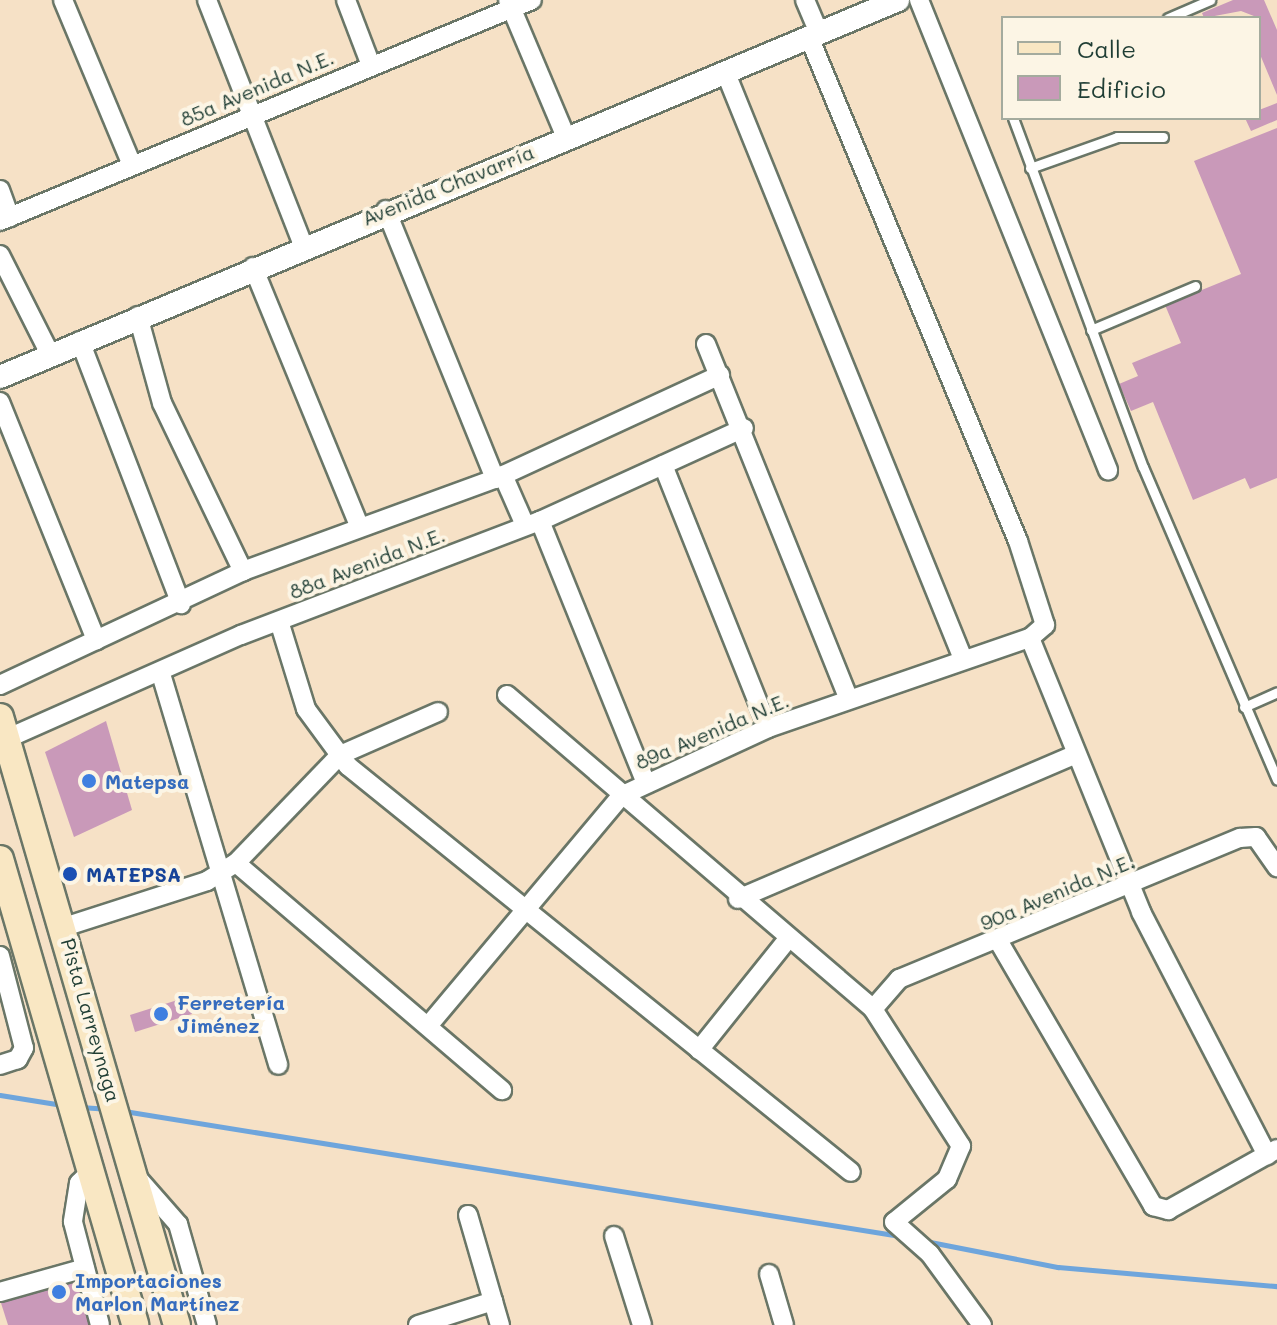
<!DOCTYPE html>
<meta charset="utf-8">
<style>
body{margin:0}
#map{position:relative;width:1277px;height:1325px;overflow:hidden;background:#f6e1c6;font-family:Mali,sans-serif}
div>[style]{position:absolute}
.stream>*{height:5px;margin:-2.5px;padding:0 2.5px;transform-origin:2.5px;border-radius:2.5px;background:#6ea5dc}
.building>*{inset:0;background:#c999b9}
.roads{filter:drop-shadow(2px 0 #6a7667) drop-shadow(-2px 0 #6a7667) drop-shadow(0 2px #6a7667) drop-shadow(0 -2px #6a7667)}
.service>*{height:9px;margin:-4.5px;padding:0 4.5px;transform-origin:4.5px;border-radius:4.5px;background:#fff}
.minor>*{height:18px;margin:-9px;padding:0 9px;transform-origin:9px;border-radius:9px;background:#fff}
.tertiary>*{height:22px;margin:-11px;padding:0 11px;transform-origin:11px;border-radius:11px;background:#fff}
.secondary>*{height:26px;margin:-13px;padding:0 13px;transform-origin:13px;border-radius:13px;background:#f9e7c3}
.dots>*{width:22px;height:22px;translate:-50% -50%;box-sizing:border-box;border:4px solid #fcf5e5;border-radius:50%}
span{translate:-50% -50%;white-space:nowrap;text-align:center;line-height:1.15;-webkit-text-stroke:8px #fcf5e5;paint-order:stroke}
.street-label{font-size:20px;color:#1f3d34}
.shop-label{font-size:20px;color:#366cbe;font-weight:700}
.left{translate:0 -50%;text-align:left}
.transit-label{font-size:20px;color:#164399;font-weight:700}
.legend{position:absolute;left:1001px;top:16px;width:260px;height:104px;box-sizing:border-box;background:#fcf5e5;border:2px solid #a4ab9e;margin:0;padding:10px 14px;list-style:none;font-size:24px;color:#1f3d34}
.legend li{display:flex;align-items:center;gap:16px;height:40px}
.legend b{width:40px;border:2px solid #a4ab9e}
</style>
<div id="map">
<div class="stream">
<div style="left:0;top:1095px;width:63px;rotate:9.2deg"></div>
<div style="left:80px;top:1107px;width:26px;rotate:4deg"></div>
<div style="left:124px;top:1111px;width:786px;rotate:9.15deg"></div>
<div style="left:925px;top:1241px;width:136px;rotate:11.1deg"></div>
<div style="left:1058px;top:1267px;width:220px;rotate:5deg"></div>
</div>
<div class="building">
<div style="clip-path:polygon(1233px 0,1264px 0,1277px 30px,1277px 95px,1259px 52px,1259px 18px,1241px 11px,1204px 18px,1202px 13px)"></div>
<div style="clip-path:polygon(1277px 103px,1277px 120px,1251px 131px,1245px 118px,1259px 118px,1259px 110px)"></div>
<div style="clip-path:polygon(1277px 128px,1277px 478px,1250px 489px,1245px 478px,1193px 500px,1153px 402px,1131px 411px,1119px 384px,1138px 376px,1132px 363px,1181px 343px,1165px 305px,1241px 274px,1194px 161px)"></div>
<div style="clip-path:polygon(106px 721px,132px 810px,74px 837px,45px 752px)"></div>
<div style="clip-path:polygon(187px 997px,192px 1014px,135px 1032px,130px 1015px)"></div>
<div style="clip-path:polygon(76px 1280px,90px 1325px,8px 1325px,1px 1303px)"></div>
</div>
<div class="roads">
<div class="service">
<div style="left:1168px;top:18px;width:46px;rotate:-23.2deg"></div>
<div style="left:1013px;top:118px;width:372px;rotate:69.6deg"></div>
<div style="left:1143px;top:467px;width:340px;rotate:66.8deg"></div>
<div style="left:1030px;top:168px;width:92px;rotate:-19.6deg"></div>
<div style="left:1117px;top:137px;width:46px"></div>
<div style="left:1091px;top:330px;width:113px;rotate:-22.9deg"></div>
<div style="left:1244px;top:707px;width:36px;rotate:-24deg"></div>
</div>
<div class="minor">
<div style="left:63px;top:0;width:179px;rotate:67.3deg"></div>
<div style="left:207px;top:0;width:263px;rotate:68.6deg"></div>
<div style="left:346px;top:0;width:67px;rotate:69.1deg"></div>
<div style="left:508px;top:0;width:149px;rotate:67.1deg"></div>
<div style="left:805px;top:0;width:33px;rotate:67deg"></div>
<div style="left:919px;top:0;width:507px;rotate:68.09deg"></div>
<div style="left:725px;top:71px;width:634px;rotate:67.96deg"></div>
<div style="left:0;top:190px;width:29px;rotate:70deg"></div>
<div style="left:386px;top:210px;width:290px;rotate:67.9deg"></div>
<div style="left:0;top:221px;width:576px;rotate:-22.56deg"></div>
<div style="left:0;top:255px;width:111px;rotate:63.2deg"></div>
<div style="left:253px;top:267px;width:280px;rotate:67.7deg"></div>
<div style="left:138px;top:316px;width:90px;rotate:74.6deg"></div>
<div style="left:162px;top:403px;width:187px;rotate:64.3deg"></div>
<div style="left:80px;top:341px;width:282px;rotate:69deg"></div>
<div style="left:706px;top:344px;width:383px;rotate:68.1deg"></div>
<div style="left:0;top:402px;width:257px;rotate:68deg"></div>
<div style="left:663px;top:465px;width:283px;rotate:68.2deg"></div>
<div style="left:503px;top:475px;width:55px;rotate:66.3deg"></div>
<div style="left:540px;top:521px;width:280px;rotate:68deg"></div>
<div style="left:279px;top:621px;width:92px;rotate:72.9deg"></div>
<div style="left:306px;top:709px;width:71px;rotate:53.6deg"></div>
<div style="left:348px;top:766px;width:646px;rotate:38.91deg"></div>
<div style="left:1030px;top:638px;width:296px;rotate:67.9deg"></div>
<div style="left:1141px;top:912px;width:274px;rotate:62.6deg"></div>
<div style="left:161px;top:674px;width:408px;rotate:73.3deg"></div>
<div style="left:0;top:685px;width:268px;rotate:-25.1deg"></div>
<div style="left:243px;top:571px;width:268px;rotate:-20.1deg"></div>
<div style="left:495px;top:479px;width:248px;rotate:-24.8deg"></div>
<div style="left:507px;top:695px;width:482px;rotate:40.6deg"></div>
<div style="left:873px;top:1009px;width:163px;rotate:57.3deg"></div>
<div style="left:961px;top:1146px;width:36px;rotate:113deg"></div>
<div style="left:947px;top:1179px;width:68px;rotate:140.9deg"></div>
<div style="left:894px;top:1222px;width:48px;rotate:41.6deg"></div>
<div style="left:930px;top:1254px;width:88px;rotate:53.8deg"></div>
<div style="left:6px;top:739px;width:257px;rotate:-23.9deg"></div>
<div style="left:241px;top:635px;width:320px;rotate:-20.9deg"></div>
<div style="left:540px;top:521px;width:224px;rotate:-24.5deg"></div>
<div style="left:236px;top:863px;width:350px;rotate:40.5deg"></div>
<div style="left:738px;top:899px;width:368px;rotate:-23.2deg"></div>
<div style="left:64px;top:927px;width:150px;rotate:-17.8deg"></div>
<div style="left:207px;top:881px;width:34px;rotate:-32deg"></div>
<div style="left:236px;top:863px;width:150px;rotate:-46.1deg"></div>
<div style="left:340px;top:755px;width:107px;rotate:-23.7deg"></div>
<div style="left:999px;top:942px;width:306px;rotate:59.7deg"></div>
<div style="left:1153px;top:1206px;width:16px;rotate:15deg"></div>
<div style="left:1168px;top:1210px;width:125px;rotate:-29.2deg"></div>
<div style="left:0;top:956px;width:95px;rotate:75.4deg"></div>
<div style="left:24px;top:1048px;width:13px;rotate:119deg"></div>
<div style="left:18px;top:1059px;width:19px;rotate:162deg"></div>
<div style="left:873px;top:1009px;width:40px;rotate:-49deg"></div>
<div style="left:899px;top:979px;width:369px;rotate:-22.5deg"></div>
<div style="left:1240px;top:838px;width:16px;rotate:-4deg"></div>
<div style="left:1256px;top:837px;width:37px;rotate:55deg"></div>
<div style="left:428px;top:1026px;width:300px;rotate:-50deg"></div>
<div style="left:621px;top:796px;width:162px;rotate:-24.8deg"></div>
<div style="left:768px;top:728px;width:277px;rotate:-19deg"></div>
<div style="left:1030px;top:638px;width:20px;rotate:-41deg"></div>
<div style="left:1045px;top:625px;width:88px;rotate:-107.8deg"></div>
<div style="left:1018px;top:541px;width:546px;rotate:-112.52deg"></div>
<div style="left:699px;top:1050px;width:141px;rotate:-51.3deg"></div>
<div style="left:91px;top:1171px;width:17px;rotate:135deg"></div>
<div style="left:79px;top:1183px;width:39px;rotate:99deg"></div>
<div style="left:73px;top:1222px;width:106px;rotate:75.3deg"></div>
<div style="left:134px;top:1174px;width:67px;rotate:48.7deg"></div>
<div style="left:178px;top:1224px;width:105px;rotate:74deg"></div>
<div style="left:468px;top:1215px;width:115px;rotate:73.8deg"></div>
<div style="left:614px;top:1236px;width:93px;rotate:72.5deg"></div>
<div style="left:769px;top:1274px;width:53px;rotate:73.6deg"></div>
<div style="left:0;top:1292px;width:88px;rotate:-15.8deg"></div>
<div style="left:418px;top:1325px;width:79px;rotate:-17.7deg"></div>
</div>
<div class="tertiary">
<div style="left:0;top:377px;width:974px;rotate:-22.77deg"></div>
</div>
<div class="secondary">
<div style="left:0;top:717px;width:633px;rotate:73.77deg"></div>
<div style="left:0;top:859px;width:485px;rotate:73.8deg"></div>
</div>
</div>
<div class="dots">
<div style="left:89px;top:781px;background:#3f7fe0"></div>
<div style="left:70px;top:874px;background:#1a4fb4"></div>
<div style="left:161px;top:1014px;background:#3f7fe0"></div>
<div style="left:59px;top:1292px;background:#3f7fe0"></div>
</div>
<div class="street-label">
<span style="left:257px;top:88px;rotate:-23deg">85a Avenida N.E.</span>
<span style="left:448px;top:185px;rotate:-22deg">Avenida Chavarría</span>
<span style="left:367px;top:563px;rotate:-21deg">88a Avenida N.E.</span>
<span style="left:712px;top:731px;rotate:-23deg">89a Avenida N.E.</span>
<span style="left:1057px;top:892px;rotate:-23deg">90a Avenida N.E.</span>
<span style="left:91px;top:1020px;rotate:74deg">Pista Larreynaga</span>
</div>
<div class="shop-label">
<span class="left" style="left:105px;top:781px">Matepsa</span>
<span class="left" style="left:177px;top:1014px">Ferretería<br>Jiménez</span>
<span class="left" style="left:75px;top:1292px">Importaciones<br>Marlon Martínez</span>
</div>
<div class="transit-label">
<span class="left" style="left:86px;top:874px">MATEPSA</span>
</div>
<ul class="legend">
<li><b style="height:10px;background:#f9e7c3"></b>Calle</li>
<li><b style="height:22px;background:#c999b9"></b>Edificio</li>
</ul>
</div>
